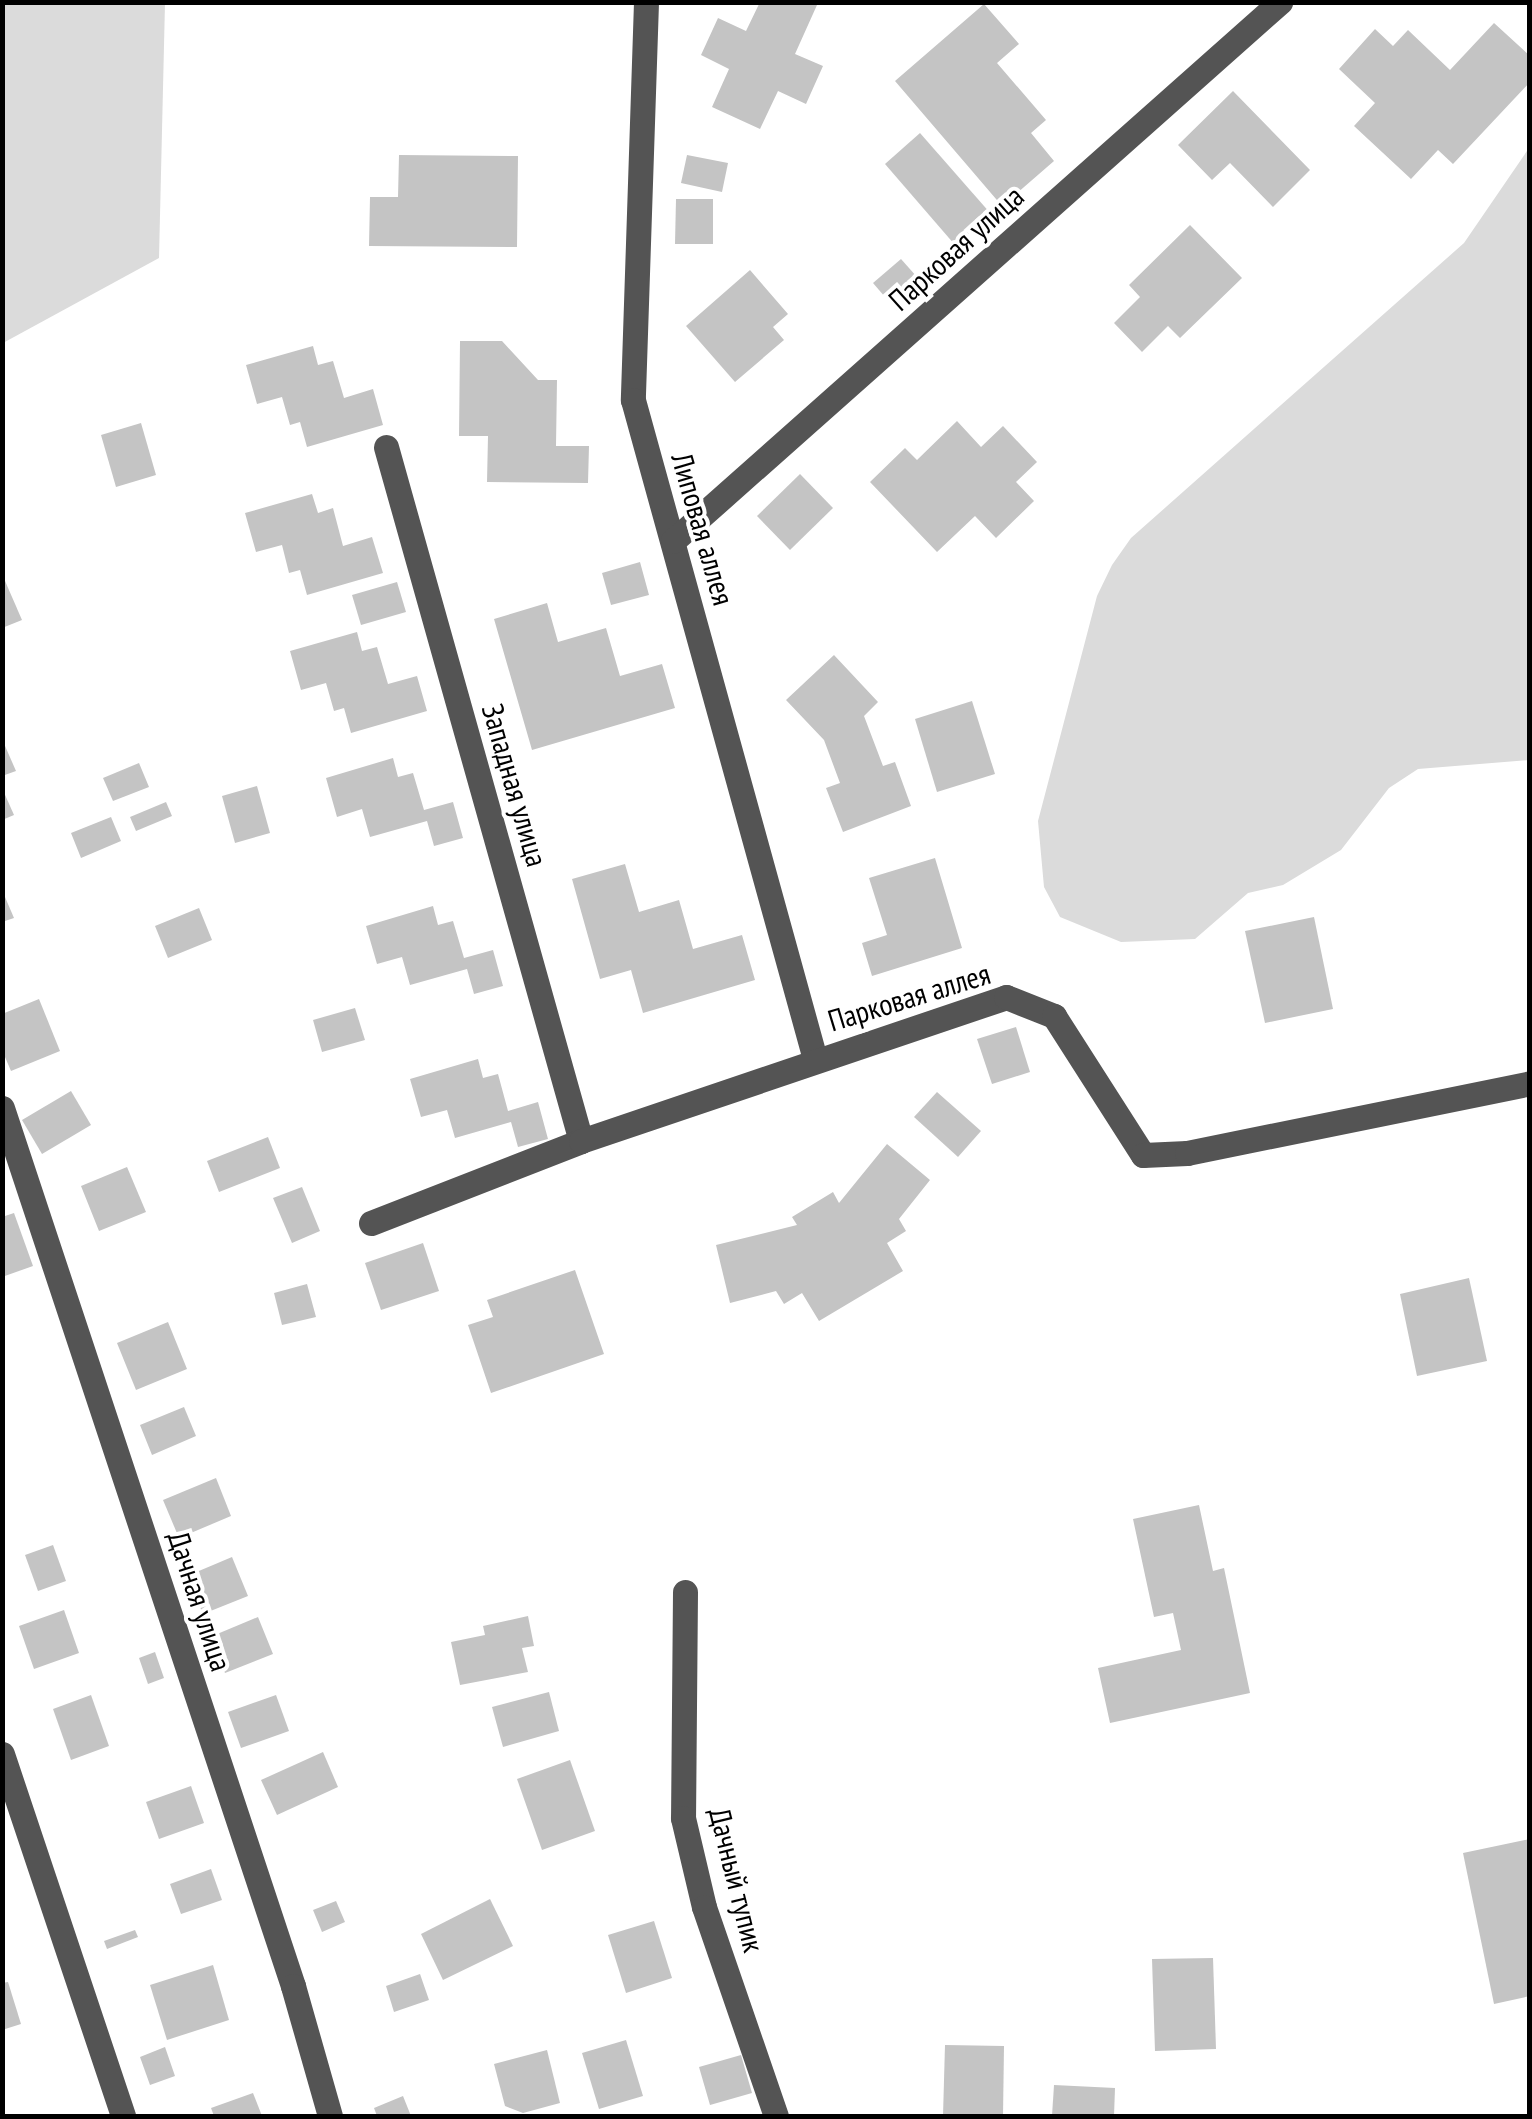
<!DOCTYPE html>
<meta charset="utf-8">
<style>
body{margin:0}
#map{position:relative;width:1532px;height:2119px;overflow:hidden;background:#fff;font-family:"PT Sans Narrow",sans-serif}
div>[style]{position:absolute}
.green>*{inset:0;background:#dbdbdb}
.building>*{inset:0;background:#c4c4c4}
.minor>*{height:25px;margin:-12.5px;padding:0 12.5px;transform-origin:12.5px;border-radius:12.5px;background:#545454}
span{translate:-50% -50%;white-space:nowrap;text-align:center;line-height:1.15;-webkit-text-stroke:8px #fff;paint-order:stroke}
.street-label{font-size:30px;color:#000}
.frame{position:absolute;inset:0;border:5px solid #000;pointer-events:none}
</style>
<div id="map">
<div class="green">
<div style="clip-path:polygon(3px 2px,165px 3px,159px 258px,3px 343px)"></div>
<div style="clip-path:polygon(1529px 148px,1529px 760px,1418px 769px,1389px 788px,1341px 850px,1283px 885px,1248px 893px,1195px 939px,1121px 942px,1060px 917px,1044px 887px,1038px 821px,1097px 596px,1112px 565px,1131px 538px,1464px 243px)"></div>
</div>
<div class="building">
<div style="clip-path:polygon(760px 2px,817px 5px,795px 54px,823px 66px,806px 104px,778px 91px,760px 129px,712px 107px,729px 69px,701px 55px,718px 18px,746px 31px)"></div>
<div style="clip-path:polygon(984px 4px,1019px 44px,997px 63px,1046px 120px,1031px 133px,1054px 161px,1002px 206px,895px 81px)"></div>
<div style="clip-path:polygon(1494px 23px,1530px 56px,1530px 82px,1453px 164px,1438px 150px,1411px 179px,1354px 126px,1375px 103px,1339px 69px,1375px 29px,1393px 46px,1408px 30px,1450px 70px)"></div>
<div style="clip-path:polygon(1233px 91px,1310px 170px,1273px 207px,1230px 163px,1212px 180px,1178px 145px)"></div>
<div style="clip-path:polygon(920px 133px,991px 214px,955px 245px,885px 164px)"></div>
<div style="clip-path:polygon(399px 155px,518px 156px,517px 247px,369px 246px,370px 197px,398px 197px)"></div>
<div style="clip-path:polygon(687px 155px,728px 163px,722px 192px,681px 183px)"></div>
<div style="clip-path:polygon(676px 199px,713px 199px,713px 244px,675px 244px)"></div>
<div style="clip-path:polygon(1190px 225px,1242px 278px,1180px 338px,1168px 326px,1142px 352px,1114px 323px,1140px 297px,1129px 285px)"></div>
<div style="clip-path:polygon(901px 259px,925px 286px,897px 311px,873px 283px)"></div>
<div style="clip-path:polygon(750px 270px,788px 314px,773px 327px,784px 340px,735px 382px,686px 326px)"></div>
<div style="clip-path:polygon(460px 341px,502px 341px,538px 380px,557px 380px,556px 446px,589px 446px,588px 483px,487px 482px,488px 436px,459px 436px)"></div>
<div style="clip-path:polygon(313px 346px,318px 365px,333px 361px,344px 398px,373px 389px,383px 425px,307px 447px,300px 422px,290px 425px,282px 397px,257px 404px,246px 365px)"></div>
<div style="clip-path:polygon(957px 421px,981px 447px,1003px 426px,1037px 462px,1016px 482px,1034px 501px,996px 538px,975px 516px,937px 552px,870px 482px,905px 448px,917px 460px)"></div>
<div style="clip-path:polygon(141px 423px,156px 475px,116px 487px,101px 435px)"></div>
<div style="clip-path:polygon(800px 474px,833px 508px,790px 550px,757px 516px)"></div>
<div style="clip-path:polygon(312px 494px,318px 513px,333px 508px,343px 546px,372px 537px,383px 573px,307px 595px,300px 570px,289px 573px,282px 545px,256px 552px,245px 513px)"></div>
<div style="clip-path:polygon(640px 562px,649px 595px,611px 605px,602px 573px)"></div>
<div style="clip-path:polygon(2px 574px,22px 620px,2px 628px)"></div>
<div style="clip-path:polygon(397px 582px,406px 612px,361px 625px,352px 595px)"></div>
<div style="clip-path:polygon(547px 603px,558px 642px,606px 628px,620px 676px,662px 664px,675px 708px,532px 750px,494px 619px)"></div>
<div style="clip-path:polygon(357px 632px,362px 651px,377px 647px,388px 684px,417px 676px,427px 711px,351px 733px,344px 708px,334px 711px,326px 683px,301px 690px,290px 651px)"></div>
<div style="clip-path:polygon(834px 655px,878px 702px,864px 716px,883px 766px,895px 762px,911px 806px,843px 832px,826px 788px,840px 783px,824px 740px,786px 700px)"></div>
<div style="clip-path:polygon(972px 701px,995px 774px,937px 792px,915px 719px)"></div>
<div style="clip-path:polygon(2px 739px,16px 771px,2px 776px)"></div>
<div style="clip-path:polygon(393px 758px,398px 777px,413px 773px,424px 810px,453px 802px,463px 838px,434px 846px,427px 821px,370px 837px,362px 809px,337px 817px,326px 778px)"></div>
<div style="clip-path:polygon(139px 763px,149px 787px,113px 801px,103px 778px)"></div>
<div style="clip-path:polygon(257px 786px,270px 833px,235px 843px,222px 796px)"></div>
<div style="clip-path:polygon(2px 788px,14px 815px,2px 820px)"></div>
<div style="clip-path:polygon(166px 802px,172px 816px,136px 831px,130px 817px)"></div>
<div style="clip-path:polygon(111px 817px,121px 841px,81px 858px,71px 833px)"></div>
<div style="clip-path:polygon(935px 858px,962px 948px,872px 976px,862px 943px,887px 935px,869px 878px)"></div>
<div style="clip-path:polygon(625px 864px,639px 912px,679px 900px,693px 949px,742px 935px,755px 980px,643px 1013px,631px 970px,600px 979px,572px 879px)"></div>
<div style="clip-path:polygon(2px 890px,14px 918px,2px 922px)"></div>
<div style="clip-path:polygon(433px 906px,438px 925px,453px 921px,464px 958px,493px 950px,503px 986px,474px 994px,467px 969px,410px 985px,402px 957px,377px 964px,366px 926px)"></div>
<div style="clip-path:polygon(199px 908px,212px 940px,168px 958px,155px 926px)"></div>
<div style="clip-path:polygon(1314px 917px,1333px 1009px,1265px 1023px,1245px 931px)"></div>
<div style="clip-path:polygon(39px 999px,60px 1051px,11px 1071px,2px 1050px,2px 1014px)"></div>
<div style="clip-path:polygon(355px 1008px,365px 1040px,322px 1052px,313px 1020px)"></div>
<div style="clip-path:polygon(1016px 1027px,1030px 1072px,992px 1084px,977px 1039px)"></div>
<div style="clip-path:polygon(478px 1059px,483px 1078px,498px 1074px,508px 1111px,538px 1102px,548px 1139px,518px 1147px,511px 1122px,455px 1138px,447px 1110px,421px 1117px,410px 1079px)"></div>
<div style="clip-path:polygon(71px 1091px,91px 1125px,42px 1154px,22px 1120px)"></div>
<div style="clip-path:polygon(937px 1092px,981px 1131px,958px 1157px,914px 1117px)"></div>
<div style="clip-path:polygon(268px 1137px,280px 1168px,219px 1192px,207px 1161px)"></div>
<div style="clip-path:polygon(887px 1144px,930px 1180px,899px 1219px,906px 1231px,887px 1243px,903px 1271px,819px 1321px,802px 1293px,784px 1304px,776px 1291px,730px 1303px,716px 1245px,797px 1225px,792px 1217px,833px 1192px,839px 1203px)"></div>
<div style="clip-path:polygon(127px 1167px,146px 1212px,99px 1231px,81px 1186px)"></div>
<div style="clip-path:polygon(302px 1187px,320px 1231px,292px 1243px,273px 1198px)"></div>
<div style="clip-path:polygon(14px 1213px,33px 1266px,2px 1277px,2px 1217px)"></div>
<div style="clip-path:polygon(423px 1243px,439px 1291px,381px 1310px,365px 1263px)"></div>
<div style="clip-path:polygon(575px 1270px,604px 1354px,491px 1393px,468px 1325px,493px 1317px,487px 1300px)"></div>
<div style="clip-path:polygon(1469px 1278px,1487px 1361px,1417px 1376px,1400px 1294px)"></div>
<div style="clip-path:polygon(307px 1284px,316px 1317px,282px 1325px,274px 1293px)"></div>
<div style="clip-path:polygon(168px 1322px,187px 1369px,136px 1390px,117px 1343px)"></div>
<div style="clip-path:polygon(184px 1407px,196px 1436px,152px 1455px,140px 1425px)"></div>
<div style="clip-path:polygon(216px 1478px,231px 1516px,179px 1538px,163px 1500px)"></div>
<div style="clip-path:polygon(1199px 1505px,1213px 1571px,1224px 1568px,1250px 1693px,1110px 1723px,1098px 1668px,1181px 1650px,1173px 1613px,1154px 1617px,1133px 1519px)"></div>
<div style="clip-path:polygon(53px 1545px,66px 1581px,38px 1591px,25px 1555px)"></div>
<div style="clip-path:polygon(232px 1557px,248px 1596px,203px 1614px,187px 1576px)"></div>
<div style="clip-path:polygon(64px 1610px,79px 1653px,34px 1669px,19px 1626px)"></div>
<div style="clip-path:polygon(528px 1616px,534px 1646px,522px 1648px,528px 1672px,460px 1685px,451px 1642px,485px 1635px,483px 1626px)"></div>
<div style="clip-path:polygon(258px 1617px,273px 1654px,225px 1673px,210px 1637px)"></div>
<div style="clip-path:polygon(155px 1652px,164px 1678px,148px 1684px,139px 1658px)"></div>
<div style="clip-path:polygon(549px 1692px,559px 1731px,503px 1747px,492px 1707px)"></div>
<div style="clip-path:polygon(91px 1695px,109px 1746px,71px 1760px,53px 1709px)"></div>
<div style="clip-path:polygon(276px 1695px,289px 1731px,241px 1748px,228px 1712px)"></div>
<div style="clip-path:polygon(323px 1752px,338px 1787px,277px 1815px,261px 1780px)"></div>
<div style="clip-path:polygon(570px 1760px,595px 1831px,542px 1850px,517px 1779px)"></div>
<div style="clip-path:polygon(191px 1786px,204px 1823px,159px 1839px,146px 1802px)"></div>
<div style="clip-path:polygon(1530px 1839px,1530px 1996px,1494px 2004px,1463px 1853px)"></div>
<div style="clip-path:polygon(211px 1869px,222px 1900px,181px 1914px,170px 1884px)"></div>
<div style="clip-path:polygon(490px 1899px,513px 1946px,443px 1980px,421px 1934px)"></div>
<div style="clip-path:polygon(336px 1901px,345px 1922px,322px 1932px,313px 1910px)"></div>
<div style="clip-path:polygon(654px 1921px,672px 1978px,626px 1993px,608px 1935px)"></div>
<div style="clip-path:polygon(135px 1930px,138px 1937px,107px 1949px,104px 1941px)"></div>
<div style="clip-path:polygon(1213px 1958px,1216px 2049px,1155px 2051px,1152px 1959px)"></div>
<div style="clip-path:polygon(213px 1965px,229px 2020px,167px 2040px,150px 1985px)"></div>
<div style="clip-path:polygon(420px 1974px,429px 2000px,394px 2012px,386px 1986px)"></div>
<div style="clip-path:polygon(8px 1982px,21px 2024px,2px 2030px,2px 1983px)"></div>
<div style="clip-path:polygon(626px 2040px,643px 2096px,599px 2109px,582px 2053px)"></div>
<div style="clip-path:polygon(945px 2045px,1004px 2046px,1003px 2116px,943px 2116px)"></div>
<div style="clip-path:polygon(165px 2047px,175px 2076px,150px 2085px,140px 2057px)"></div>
<div style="clip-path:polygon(547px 2050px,560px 2103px,523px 2113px,505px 2106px,494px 2064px)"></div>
<div style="clip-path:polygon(741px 2055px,752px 2093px,710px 2105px,699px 2067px)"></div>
<div style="clip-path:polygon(1054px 2085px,1115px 2088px,1114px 2116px,1052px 2116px)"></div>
<div style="clip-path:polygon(253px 2093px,262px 2116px,214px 2116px,211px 2108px)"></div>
<div style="clip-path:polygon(403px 2096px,411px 2116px,377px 2116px,374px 2108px)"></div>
</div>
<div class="minor">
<div style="left:646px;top:2px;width:398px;rotate:91.9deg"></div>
<div style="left:633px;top:400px;width:684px;rotate:74.56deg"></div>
<div style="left:386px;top:447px;width:721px;rotate:74.31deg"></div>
<div style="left:673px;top:541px;width:812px;rotate:-41.6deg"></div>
<div style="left:2px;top:1108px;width:925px;rotate:71.66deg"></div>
<div style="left:293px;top:1986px;width:135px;rotate:74.1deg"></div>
<div style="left:371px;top:1223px;width:225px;rotate:-21.3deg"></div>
<div style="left:581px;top:1141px;width:449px;rotate:-18.7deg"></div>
<div style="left:1006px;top:997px;width:52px;rotate:21.6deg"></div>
<div style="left:1054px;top:1016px;width:165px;rotate:57.4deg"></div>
<div style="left:1143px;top:1155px;width:44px;rotate:-2.6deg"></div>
<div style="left:1187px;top:1153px;width:350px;rotate:-11.5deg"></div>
<div style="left:685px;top:1592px;width:226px;rotate:90.5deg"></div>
<div style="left:683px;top:1818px;width:91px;rotate:76.7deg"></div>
<div style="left:704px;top:1907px;width:221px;rotate:71deg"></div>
<div style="left:2px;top:1754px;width:382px;rotate:71.5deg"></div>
</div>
<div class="street-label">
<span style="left:956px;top:248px;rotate:-42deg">Парковая улица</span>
<span style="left:703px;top:529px;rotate:74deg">Липовая аллея</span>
<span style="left:515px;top:785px;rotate:74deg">Западная улица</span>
<span style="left:909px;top:997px;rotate:-17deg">Парковая аллея</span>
<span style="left:200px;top:1601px;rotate:72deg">Дачная улица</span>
<span style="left:737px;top:1880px;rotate:76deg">Дачный тупик</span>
</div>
<div class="frame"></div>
</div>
